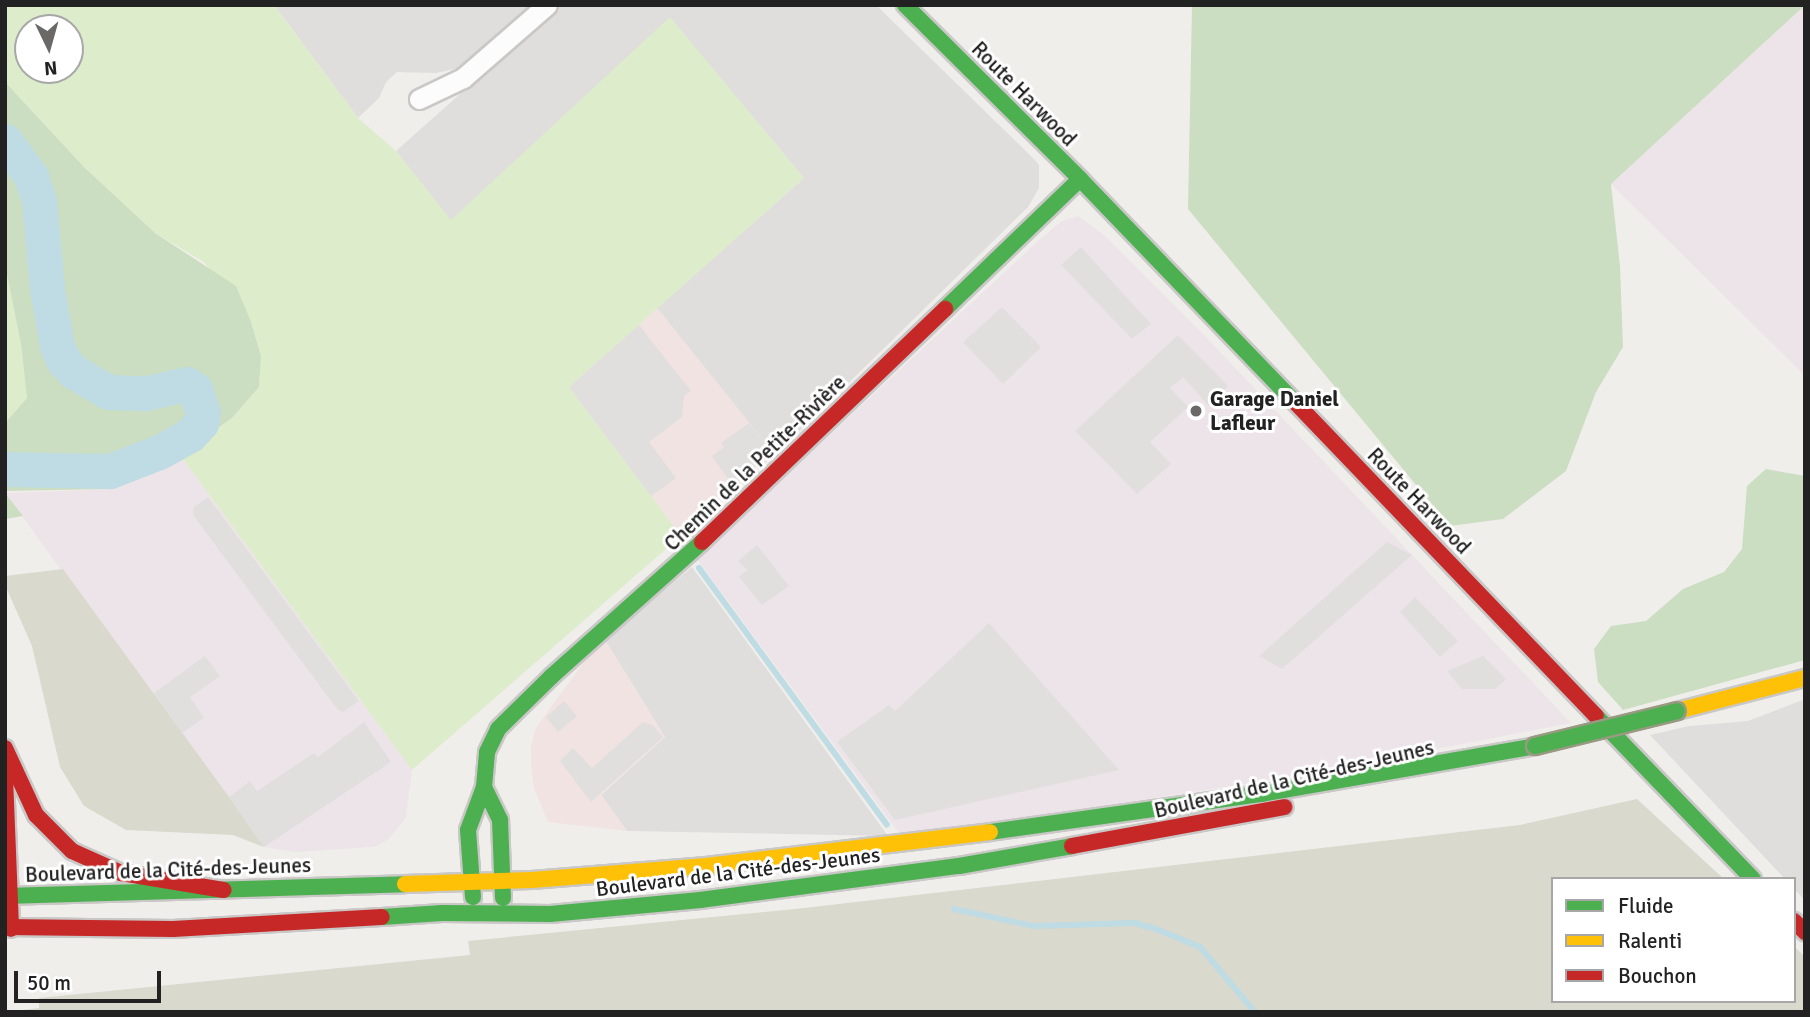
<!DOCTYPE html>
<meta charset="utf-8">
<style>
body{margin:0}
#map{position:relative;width:1810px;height:1017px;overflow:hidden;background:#f0eeeb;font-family:Signika,sans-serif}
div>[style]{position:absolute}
.residential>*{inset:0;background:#dfdedc}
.commercial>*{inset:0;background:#f1e3e1}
.industrial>*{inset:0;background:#ede4e9}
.construction>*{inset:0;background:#d9d9cd}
.grass>*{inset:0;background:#ddeccb}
.forest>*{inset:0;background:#cbdec1}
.parking>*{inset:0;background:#e0dfde}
.stream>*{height:6px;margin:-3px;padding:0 3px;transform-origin:3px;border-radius:3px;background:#bfdbe3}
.river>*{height:35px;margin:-17.5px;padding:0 17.5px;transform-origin:17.5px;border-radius:17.5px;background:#bfdbe3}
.roads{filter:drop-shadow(2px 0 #c9c8c7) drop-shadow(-2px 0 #c9c8c7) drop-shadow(0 2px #c9c8c7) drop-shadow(0 -2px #c9c8c7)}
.street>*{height:19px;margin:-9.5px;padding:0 9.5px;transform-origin:9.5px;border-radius:9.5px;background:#fdfcfc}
.fast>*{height:16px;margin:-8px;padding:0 8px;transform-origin:8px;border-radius:8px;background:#4caf50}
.slow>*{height:16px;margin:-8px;padding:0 8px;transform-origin:8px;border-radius:8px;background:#ffc107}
.jam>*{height:16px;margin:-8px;padding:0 8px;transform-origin:8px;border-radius:8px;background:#c62828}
.bridges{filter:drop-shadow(2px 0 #999a82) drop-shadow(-2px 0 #999a82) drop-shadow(0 2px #999a82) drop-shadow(0 -2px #999a82)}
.fast-bridge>*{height:16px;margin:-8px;padding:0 8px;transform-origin:8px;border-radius:8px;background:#4caf50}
.dots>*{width:19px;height:19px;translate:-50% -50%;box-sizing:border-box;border:4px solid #fff;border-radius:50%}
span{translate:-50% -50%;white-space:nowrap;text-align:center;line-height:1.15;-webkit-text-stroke:6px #fff;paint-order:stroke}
.street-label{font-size:21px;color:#222}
.poi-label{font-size:21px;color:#222;font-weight:700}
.left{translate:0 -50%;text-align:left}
.frame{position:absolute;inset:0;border:7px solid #222;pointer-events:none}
.legend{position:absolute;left:1551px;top:877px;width:245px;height:126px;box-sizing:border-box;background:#fff;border:2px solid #a7a7a7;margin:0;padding:9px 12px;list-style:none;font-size:21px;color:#222}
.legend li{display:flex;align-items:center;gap:14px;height:35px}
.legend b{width:35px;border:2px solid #a7a7a7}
.north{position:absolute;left:14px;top:14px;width:70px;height:70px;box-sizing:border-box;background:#fff;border:2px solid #a7a7a7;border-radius:50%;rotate:175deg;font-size:19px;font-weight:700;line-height:28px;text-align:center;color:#222}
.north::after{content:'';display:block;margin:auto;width:24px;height:32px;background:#6a6968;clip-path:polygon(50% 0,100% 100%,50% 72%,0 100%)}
.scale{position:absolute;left:14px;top:971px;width:147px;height:32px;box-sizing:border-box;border:4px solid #222;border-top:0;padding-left:9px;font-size:21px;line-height:24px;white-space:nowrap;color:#222;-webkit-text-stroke:5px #fff;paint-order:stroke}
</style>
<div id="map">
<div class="residential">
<div style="clip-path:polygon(274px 5px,532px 5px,463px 67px,436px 73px,397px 72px,386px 82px,379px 98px,358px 118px)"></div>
<div style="clip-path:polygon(560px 5px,876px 5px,1033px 158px,1039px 165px,1039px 188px,1028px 207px,775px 455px,657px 308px,804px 178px,670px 18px,451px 221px,396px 151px)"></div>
<div style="clip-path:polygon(692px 567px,888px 836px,627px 831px,601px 795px,665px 737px,605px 640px)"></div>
<div style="clip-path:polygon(1805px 699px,1805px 900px,1794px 889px,1794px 879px,1785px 879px,1650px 735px,1689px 726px,1748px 721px)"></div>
</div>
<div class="commercial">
<div style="clip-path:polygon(657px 308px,775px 455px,681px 536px,569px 387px)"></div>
<div style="clip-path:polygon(605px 640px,665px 737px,601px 794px,627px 831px,548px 822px,534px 788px,531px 764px,531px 746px,536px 728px,589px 655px)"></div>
</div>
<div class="industrial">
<div style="clip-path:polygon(1805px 5px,1805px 376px,1611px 184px)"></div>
<div style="clip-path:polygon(1078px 216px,1104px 235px,1205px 336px,1571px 723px,1285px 778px,901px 836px,697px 559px,1040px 239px,1062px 221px)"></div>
<div style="clip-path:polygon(180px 455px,412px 770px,406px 817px,389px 839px,374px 847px,295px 852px,264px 847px,5px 493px,107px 489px)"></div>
</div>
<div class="construction">
<div style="clip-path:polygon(63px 569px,229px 797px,264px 847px,233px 835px,126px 830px,84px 806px,60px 767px,32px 646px,5px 585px,5px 576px)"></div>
<div style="clip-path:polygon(1637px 799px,1724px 879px,1553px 879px,1553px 1001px,1794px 1001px,1794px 946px,1805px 957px,1805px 1012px,5px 1012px,39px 1008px,39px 998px,470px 955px,468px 941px,804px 908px,1520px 825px)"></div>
</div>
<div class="grass">
<div style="clip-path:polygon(evenodd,5px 5px,274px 5px,358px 118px,396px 151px,451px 220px,670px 17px,804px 178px,569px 387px,681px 536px,412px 770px,180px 455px,232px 418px,259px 387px,261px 356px,251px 322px,204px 262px,155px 233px,84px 167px,5px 82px,5px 5px,28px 28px,70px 28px,70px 70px,28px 70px,28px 28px)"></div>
<div style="clip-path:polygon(5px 265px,21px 344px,27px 398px,5px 423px)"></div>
</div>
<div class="forest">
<div style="clip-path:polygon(1192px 5px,1805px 5px,1611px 184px,1620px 266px,1623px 347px,1596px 392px,1566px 471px,1503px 519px,1450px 526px,1188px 209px)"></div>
<div style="clip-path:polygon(5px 82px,84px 167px,155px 233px,236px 286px,251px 322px,261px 356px,259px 387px,232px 418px,180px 455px,107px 489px,5px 491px,5px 423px,27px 398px,21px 344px,5px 265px)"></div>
<div style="clip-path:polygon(1766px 469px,1805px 476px,1805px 660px,1623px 710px,1598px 682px,1594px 649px,1611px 626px,1646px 621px,1683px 589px,1724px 572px,1742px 549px,1747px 486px)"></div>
<div style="clip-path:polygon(5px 493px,23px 516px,5px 519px)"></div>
</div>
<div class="parking">
<div style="clip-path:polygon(1081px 247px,1151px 324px,1132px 339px,1061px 265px)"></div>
<div style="clip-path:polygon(1002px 307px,1041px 347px,1003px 384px,963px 342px)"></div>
<div style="clip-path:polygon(639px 325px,691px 391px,684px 396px,682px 417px,649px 442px,676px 478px,651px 496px,569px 387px)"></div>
<div style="clip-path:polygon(1178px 335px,1228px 386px,1209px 406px,1183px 377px,1170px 388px,1188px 407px,1150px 442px,1171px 464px,1137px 494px,1075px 431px)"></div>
<div style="clip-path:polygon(749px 423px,773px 452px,733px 486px,712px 456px,724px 447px,721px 443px)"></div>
<div style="clip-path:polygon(208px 497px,359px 701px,343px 712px,337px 709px,193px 515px,194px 507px)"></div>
<div style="clip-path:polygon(1387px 542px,1412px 555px,1282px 669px,1259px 656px)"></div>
<div style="clip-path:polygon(757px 545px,789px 586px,762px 605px,739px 577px,747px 570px,738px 561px)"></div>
<div style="clip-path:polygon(1415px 597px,1458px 641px,1440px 657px,1400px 612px)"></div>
<div style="clip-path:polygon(989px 623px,1119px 770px,895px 820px,837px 742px,889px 705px,895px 711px)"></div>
<div style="clip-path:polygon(205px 656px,220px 676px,190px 697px,204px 718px,182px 733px,154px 693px)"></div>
<div style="clip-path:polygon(1483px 656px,1506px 679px,1495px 689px,1462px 689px,1447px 671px)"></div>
<div style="clip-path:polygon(564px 701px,577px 716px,558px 732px,546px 717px)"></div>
<div style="clip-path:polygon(364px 722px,391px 762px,264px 847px,229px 797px,250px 781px,257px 791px,314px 753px,318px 757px)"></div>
<div style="clip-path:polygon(643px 722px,652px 725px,663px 737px,591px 802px,560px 761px,573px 748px,592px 768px)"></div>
</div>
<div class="stream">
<div style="left:699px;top:568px;width:318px;rotate:53.8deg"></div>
<div style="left:954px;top:909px;width:81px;rotate:12.1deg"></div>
<div style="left:1033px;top:926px;width:102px;rotate:-1.7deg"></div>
<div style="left:1135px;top:923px;width:22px;rotate:16deg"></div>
<div style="left:1156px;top:929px;width:48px;rotate:22.2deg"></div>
<div style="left:1200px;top:947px;width:85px;rotate:49.8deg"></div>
</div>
<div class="river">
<div style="left:5px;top:141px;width:44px;rotate:53.4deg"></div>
<div style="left:31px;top:176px;width:25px;rotate:72deg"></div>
<div style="left:39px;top:200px;width:89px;rotate:84.9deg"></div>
<div style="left:47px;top:289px;width:58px;rotate:80deg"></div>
<div style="left:57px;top:346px;width:15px;rotate:67deg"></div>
<div style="left:63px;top:360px;width:15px;rotate:48deg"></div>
<div style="left:73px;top:371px;width:41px;rotate:31deg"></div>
<div style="left:108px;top:392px;width:38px;rotate:2deg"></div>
<div style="left:146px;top:393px;width:42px;rotate:-12.4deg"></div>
<div style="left:187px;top:384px;width:9px;rotate:32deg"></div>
<div style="left:195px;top:389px;width:25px;rotate:72deg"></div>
<div style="left:203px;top:413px;width:10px;rotate:101deg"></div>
<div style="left:201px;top:423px;width:16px;rotate:133deg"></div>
<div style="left:190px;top:435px;width:35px;rotate:151deg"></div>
<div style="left:159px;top:452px;width:53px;rotate:158.8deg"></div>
<div style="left:110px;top:471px;width:105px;rotate:-178.9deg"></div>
</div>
<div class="roads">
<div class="street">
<div style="left:419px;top:99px;width:49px;rotate:-25.5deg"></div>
<div style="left:463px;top:78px;width:111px;rotate:-41deg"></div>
</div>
<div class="fast">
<div style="left:905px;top:5px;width:247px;rotate:44.8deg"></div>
<div style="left:1080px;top:179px;width:308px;rotate:46.1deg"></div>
<div style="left:945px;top:309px;width:187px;rotate:-43.9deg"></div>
<div style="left:1596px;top:716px;width:226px;rotate:46.1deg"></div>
<div style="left:484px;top:787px;width:37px;rotate:64deg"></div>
<div style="left:500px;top:820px;width:78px;rotate:87.8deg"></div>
<div style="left:990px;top:832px;width:274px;rotate:-8deg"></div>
<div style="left:1261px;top:794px;width:278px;rotate:-9.9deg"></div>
<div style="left:5px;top:896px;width:400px;rotate:-1.7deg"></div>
<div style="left:473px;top:897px;width:67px;rotate:-94.3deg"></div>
<div style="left:468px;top:830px;width:46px;rotate:-69.6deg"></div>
<div style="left:484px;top:787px;width:35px;rotate:-85deg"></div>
<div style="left:487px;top:752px;width:25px;rotate:-64deg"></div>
<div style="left:498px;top:729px;width:76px;rotate:-44.5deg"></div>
<div style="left:552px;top:676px;width:201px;rotate:-41.8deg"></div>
<div style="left:382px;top:917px;width:60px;rotate:-3.8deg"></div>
<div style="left:442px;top:913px;width:108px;rotate:0.5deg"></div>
<div style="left:550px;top:914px;width:151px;rotate:-5.3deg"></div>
<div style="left:700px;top:900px;width:261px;rotate:-7.5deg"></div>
<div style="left:959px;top:866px;width:115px;rotate:-10deg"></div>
</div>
<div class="slow">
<div style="left:1677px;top:711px;width:132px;rotate:-14.5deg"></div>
<div style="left:405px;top:884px;width:127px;rotate:-1.8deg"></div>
<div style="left:532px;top:880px;width:175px;rotate:-4.6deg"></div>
<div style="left:706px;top:866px;width:286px;rotate:-6.8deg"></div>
</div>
<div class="jam">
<div style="left:1294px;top:401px;width:436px;rotate:46.2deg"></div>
<div style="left:702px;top:542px;width:337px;rotate:-43.8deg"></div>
<div style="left:5px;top:748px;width:74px;rotate:65.2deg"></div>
<div style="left:36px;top:815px;width:51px;rotate:45deg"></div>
<div style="left:72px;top:851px;width:54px;rotate:24.2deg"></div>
<div style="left:121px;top:873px;width:104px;rotate:9.4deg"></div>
<div style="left:5px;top:777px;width:152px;rotate:87.7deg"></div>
<div style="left:1072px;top:846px;width:216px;rotate:-10.4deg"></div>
<div style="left:1794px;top:921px;width:16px;rotate:45deg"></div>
<div style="left:5px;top:927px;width:168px;rotate:0.7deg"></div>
<div style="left:173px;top:929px;width:209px;rotate:-3.3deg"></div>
</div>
</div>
<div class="bridges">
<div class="fast-bridge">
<div style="left:1535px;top:746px;width:146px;rotate:-13.8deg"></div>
</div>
</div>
<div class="dots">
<div style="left:1196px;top:411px;background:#6a6968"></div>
</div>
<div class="street-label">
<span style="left:1024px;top:94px;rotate:45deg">Route Harwood</span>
<span style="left:755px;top:463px;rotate:-44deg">Chemin de la Petite-Rivière</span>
<span style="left:1419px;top:501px;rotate:46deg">Route Harwood</span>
<span style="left:1294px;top:779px;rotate:-13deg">Boulevard de la Cité-des-Jeunes</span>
<span style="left:168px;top:870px;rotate:-2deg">Boulevard de la Cité-des-Jeunes</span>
<span style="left:738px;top:872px;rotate:-7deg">Boulevard de la Cité-des-Jeunes</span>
</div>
<div class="poi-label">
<span class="left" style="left:1210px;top:411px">Garage Daniel<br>Lafleur</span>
</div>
<div class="frame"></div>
<ul class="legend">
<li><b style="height:9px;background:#4caf50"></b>Fluide</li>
<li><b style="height:9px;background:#ffc107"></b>Ralenti</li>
<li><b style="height:9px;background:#c62828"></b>Bouchon</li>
</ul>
<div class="north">N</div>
<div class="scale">50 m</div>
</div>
